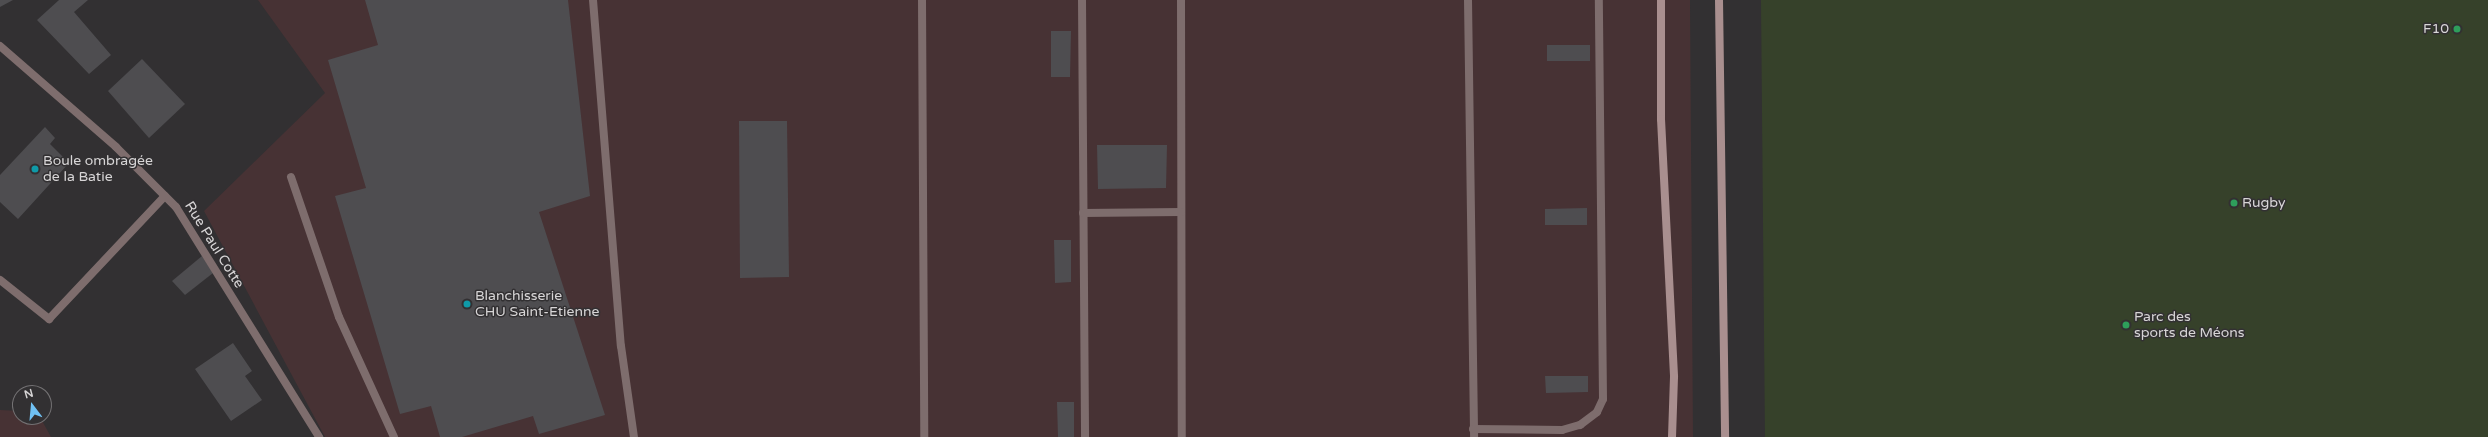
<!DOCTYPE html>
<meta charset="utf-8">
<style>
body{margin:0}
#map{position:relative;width:2488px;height:437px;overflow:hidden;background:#323032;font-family:"Varela Round",sans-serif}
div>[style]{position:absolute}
.industrial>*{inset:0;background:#473234}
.green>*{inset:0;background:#36412a}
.building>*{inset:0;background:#4e4d50}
.service>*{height:8px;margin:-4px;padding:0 4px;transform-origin:4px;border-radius:4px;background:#7e6d6d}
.minor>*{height:8px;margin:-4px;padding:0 4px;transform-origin:4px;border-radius:4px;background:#7e6d6d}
.secondary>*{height:8px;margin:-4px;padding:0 4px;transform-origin:4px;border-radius:4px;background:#a98f8f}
.dots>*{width:11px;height:11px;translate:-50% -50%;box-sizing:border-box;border:2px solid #323032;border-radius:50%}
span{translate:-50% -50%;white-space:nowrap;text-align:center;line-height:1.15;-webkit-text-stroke:3px #323032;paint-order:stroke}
.poi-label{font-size:14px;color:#d7d5d6}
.right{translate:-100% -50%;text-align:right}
.left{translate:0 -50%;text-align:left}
.street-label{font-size:14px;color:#d7d5d6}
.north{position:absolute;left:12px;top:385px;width:40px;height:40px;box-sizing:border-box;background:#323032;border:1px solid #747274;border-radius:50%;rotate:344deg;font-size:11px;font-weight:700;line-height:16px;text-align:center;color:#d7d5d6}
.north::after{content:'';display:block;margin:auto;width:14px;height:18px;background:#70c1f4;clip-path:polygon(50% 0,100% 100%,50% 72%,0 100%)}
</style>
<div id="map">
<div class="industrial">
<div style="clip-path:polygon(258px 0,1690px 0,1693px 437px,325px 437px,204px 211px,325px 93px)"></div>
<div style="clip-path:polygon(0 410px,20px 411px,20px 417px,40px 417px,51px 437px,0 437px)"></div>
</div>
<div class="green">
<div style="clip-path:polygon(1761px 0,2488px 0,2488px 437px,1765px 437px)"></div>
</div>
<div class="building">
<div style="clip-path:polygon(0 0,13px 0,0 7px)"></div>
<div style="clip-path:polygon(59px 0,88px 0,74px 12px,111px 55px,89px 74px,37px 20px)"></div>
<div style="clip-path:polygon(365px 0,568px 0,590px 196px,539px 212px,605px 415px,539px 434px,533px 416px,462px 437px,440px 437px,431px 406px,400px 414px,335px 196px,366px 188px,328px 60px,378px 45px)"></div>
<div style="clip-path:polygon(1051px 31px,1071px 31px,1070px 77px,1051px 77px)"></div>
<div style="clip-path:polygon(1547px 45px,1590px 45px,1590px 61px,1547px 61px)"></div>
<div style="clip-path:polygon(142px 59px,185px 104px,149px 138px,108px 91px)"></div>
<div style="clip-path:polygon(739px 121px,787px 121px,789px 277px,740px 278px)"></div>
<div style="clip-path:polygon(45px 127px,55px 138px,50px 144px,69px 163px,18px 219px,0 202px,0 175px)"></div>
<div style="clip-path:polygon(1097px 145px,1167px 145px,1166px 188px,1098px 189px)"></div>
<div style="clip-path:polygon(1587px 208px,1587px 225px,1545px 225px,1545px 209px)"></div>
<div style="clip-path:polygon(1054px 240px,1071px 240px,1071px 282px,1055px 283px)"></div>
<div style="clip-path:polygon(202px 256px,213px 273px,185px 295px,172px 281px)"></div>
<div style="clip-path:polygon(233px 343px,252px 371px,245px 376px,262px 400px,231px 421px,195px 369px)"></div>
<div style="clip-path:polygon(1545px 376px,1588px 376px,1588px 392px,1546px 393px)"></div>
<div style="clip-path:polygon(1057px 402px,1074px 402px,1074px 437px,1058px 437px)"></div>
</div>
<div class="service">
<div style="left:593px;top:0;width:347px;rotate:85.4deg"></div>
<div style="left:621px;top:346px;width:92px;rotate:81.9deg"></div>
<div style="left:922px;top:0;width:437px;rotate:89.7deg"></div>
<div style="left:1082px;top:0;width:437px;rotate:89.6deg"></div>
<div style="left:1181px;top:0;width:437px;rotate:89.9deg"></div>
<div style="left:1468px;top:0;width:437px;rotate:89.2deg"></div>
<div style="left:291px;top:177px;width:148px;rotate:71.1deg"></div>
<div style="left:339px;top:317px;width:132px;rotate:65.4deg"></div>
<div style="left:1083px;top:213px;width:98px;rotate:-0.6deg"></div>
<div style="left:0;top:280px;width:63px;rotate:38.5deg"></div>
<div style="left:49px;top:319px;width:169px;rotate:-46.7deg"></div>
<div style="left:1473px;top:429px;width:89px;rotate:0.6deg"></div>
<div style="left:1562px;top:430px;width:19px;rotate:-16deg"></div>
<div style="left:1580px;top:425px;width:21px;rotate:-37deg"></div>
<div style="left:1597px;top:412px;width:14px;rotate:-65deg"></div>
<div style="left:1603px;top:399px;width:399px;rotate:-90.6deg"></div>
</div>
<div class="minor">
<div style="left:0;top:46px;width:154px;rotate:41deg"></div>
<div style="left:116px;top:147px;width:85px;rotate:45deg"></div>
<div style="left:176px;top:207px;width:271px;rotate:58.1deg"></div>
</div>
<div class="secondary">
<div style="left:1661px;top:0;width:119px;rotate:90deg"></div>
<div style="left:1661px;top:119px;width:258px;rotate:87.1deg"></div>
<div style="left:1674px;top:377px;width:60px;rotate:91.9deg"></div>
<div style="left:1719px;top:0;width:437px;rotate:89.2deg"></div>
</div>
<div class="dots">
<div style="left:2457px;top:29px;background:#2e9e5b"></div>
<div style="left:35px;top:169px;background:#0f9aa8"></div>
<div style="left:2234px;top:203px;background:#2e9e5b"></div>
<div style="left:467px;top:304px;background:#0f9aa8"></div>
<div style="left:2126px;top:325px;background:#2e9e5b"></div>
</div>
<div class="poi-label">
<span class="right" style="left:2449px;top:29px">F10</span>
<span class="left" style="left:43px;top:169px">Boule ombragée<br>de la Batie</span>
<span class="left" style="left:2242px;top:203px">Rugby</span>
<span class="left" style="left:475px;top:304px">Blanchisserie<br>CHU Saint-Etienne</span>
<span class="left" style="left:2134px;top:325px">Parc des<br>sports de Méons</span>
</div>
<div class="street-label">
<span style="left:214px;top:245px;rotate:58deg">Rue Paul Cotte</span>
</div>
<div class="north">N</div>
</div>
